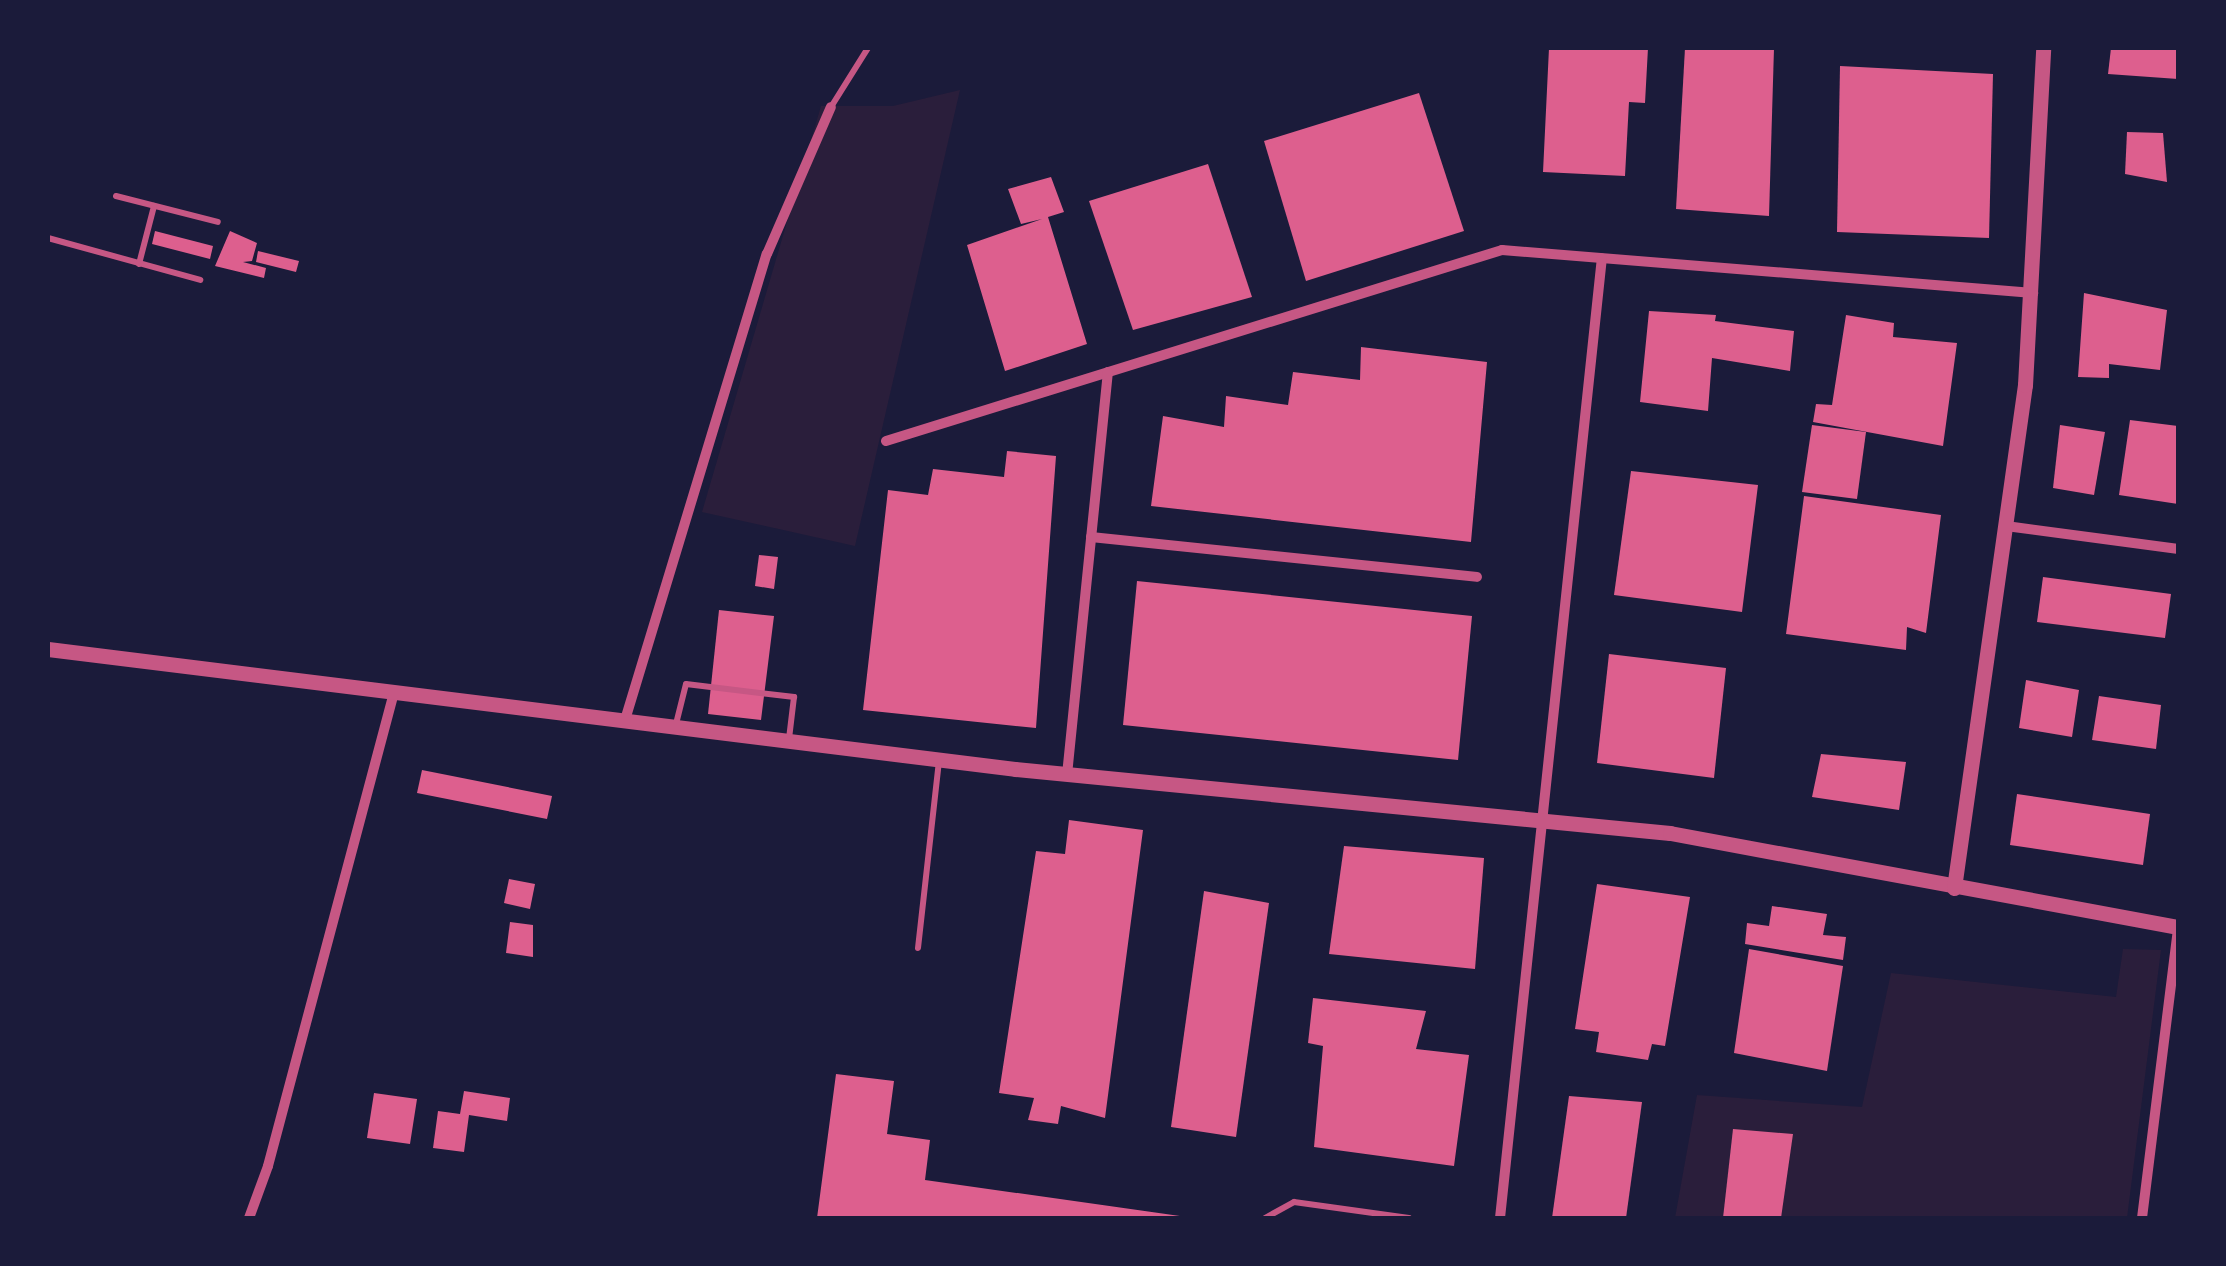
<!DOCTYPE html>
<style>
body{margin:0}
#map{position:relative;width:2226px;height:1266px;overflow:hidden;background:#1b1b3a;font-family:"Crimson Pro",serif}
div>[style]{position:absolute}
.green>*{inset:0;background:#2a1e3b}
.building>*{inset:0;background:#dd5f8e}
.service>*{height:6px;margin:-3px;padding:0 3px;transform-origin:3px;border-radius:3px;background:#c65784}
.minor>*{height:10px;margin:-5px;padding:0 5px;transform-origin:5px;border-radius:5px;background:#c65784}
.tertiary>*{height:15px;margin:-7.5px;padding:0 7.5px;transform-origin:7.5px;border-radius:7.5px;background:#c65784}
span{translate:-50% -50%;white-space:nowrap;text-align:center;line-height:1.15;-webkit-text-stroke:10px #1b1b3a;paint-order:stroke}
.frame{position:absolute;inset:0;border:50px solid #1b1b3a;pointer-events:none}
</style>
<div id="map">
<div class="green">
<div style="clip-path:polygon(960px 90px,855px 546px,702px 512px,821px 106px,893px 106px)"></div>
<div style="clip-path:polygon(2123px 949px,2161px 950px,2127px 1218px,1675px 1218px,1697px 1095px,1862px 1107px,1891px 973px,2116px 997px)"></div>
</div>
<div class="building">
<div style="clip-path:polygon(1549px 48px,1648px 48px,1645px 103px,1629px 102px,1625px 176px,1543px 172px)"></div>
<div style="clip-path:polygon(1685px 48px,1774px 48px,1769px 216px,1676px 209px)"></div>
<div style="clip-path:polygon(2111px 48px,2178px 48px,2178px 79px,2108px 74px)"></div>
<div style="clip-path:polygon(1840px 66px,1993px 74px,1989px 238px,1837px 232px)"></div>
<div style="clip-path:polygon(1419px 93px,1464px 231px,1306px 281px,1264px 141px)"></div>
<div style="clip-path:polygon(2127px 132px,2163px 133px,2167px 182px,2125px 174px)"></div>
<div style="clip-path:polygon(1208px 164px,1252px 297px,1133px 330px,1089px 201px)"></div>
<div style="clip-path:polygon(1051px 177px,1064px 212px,1048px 217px,1087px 344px,1005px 371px,967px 245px,1042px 219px,1021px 224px,1008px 189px)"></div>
<div style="clip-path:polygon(155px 231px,213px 246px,210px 259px,152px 244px)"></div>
<div style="clip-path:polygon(230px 231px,257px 243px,252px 261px,243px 262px,266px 268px,264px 278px,215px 266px)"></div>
<div style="clip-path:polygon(258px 251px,299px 261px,296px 272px,256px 262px)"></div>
<div style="clip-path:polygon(2084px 293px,2167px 310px,2160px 370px,2109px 364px,2109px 378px,2078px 377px)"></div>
<div style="clip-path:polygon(1649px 311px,1716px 315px,1715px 321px,1794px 331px,1790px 371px,1712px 358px,1708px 411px,1640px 402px)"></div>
<div style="clip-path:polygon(1846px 315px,1894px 323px,1893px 337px,1957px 343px,1943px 446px,1813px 422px,1816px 404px,1832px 405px)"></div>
<div style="clip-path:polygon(1361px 347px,1487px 362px,1471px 542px,1151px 506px,1163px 416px,1224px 427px,1226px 396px,1288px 405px,1293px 372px,1360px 380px)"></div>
<div style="clip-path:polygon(2130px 420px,2178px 426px,2178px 504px,2119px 495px)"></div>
<div style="clip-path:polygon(1812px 425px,1866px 432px,1857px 499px,1802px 492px)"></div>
<div style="clip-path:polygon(2060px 425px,2105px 432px,2094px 495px,2053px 488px)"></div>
<div style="clip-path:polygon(1007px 451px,1056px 456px,1036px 728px,863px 710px,888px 490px,928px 495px,933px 469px,1004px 477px)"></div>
<div style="clip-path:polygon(1631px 471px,1758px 485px,1742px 612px,1614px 595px)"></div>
<div style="clip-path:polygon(1804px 496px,1941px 515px,1926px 633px,1907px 627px,1906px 650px,1786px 634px)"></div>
<div style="clip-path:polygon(759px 555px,778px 557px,774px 589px,755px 586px)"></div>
<div style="clip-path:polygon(2043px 577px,2171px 594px,2165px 638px,2037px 622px)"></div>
<div style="clip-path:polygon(1137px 581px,1472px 616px,1458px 760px,1123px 725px)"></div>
<div style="clip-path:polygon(719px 610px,774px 616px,761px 720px,708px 714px)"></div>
<div style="clip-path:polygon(1609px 654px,1726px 668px,1714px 778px,1597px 763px)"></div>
<div style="clip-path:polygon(2026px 680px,2079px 690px,2072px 737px,2019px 728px)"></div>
<div style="clip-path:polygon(2099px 696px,2161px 705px,2156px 749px,2092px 740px)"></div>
<div style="clip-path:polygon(1821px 754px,1906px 762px,1899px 810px,1812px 797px)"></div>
<div style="clip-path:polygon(422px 770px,552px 796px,547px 819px,417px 793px)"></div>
<div style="clip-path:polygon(2017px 794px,2150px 814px,2143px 865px,2010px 845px)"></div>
<div style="clip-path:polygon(1069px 820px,1143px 830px,1105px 1118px,1061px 1106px,1058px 1124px,1028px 1120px,1034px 1098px,999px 1093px,1036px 851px,1065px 854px)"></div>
<div style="clip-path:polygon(1344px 846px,1484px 858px,1475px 969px,1329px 954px)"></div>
<div style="clip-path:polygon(509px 879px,535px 884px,530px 909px,504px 903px)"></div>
<div style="clip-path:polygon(1597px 884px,1690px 897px,1665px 1046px,1652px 1044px,1648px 1060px,1596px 1052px,1599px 1032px,1575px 1029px)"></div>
<div style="clip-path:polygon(1204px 891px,1269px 903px,1236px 1137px,1171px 1127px)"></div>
<div style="clip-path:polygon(1772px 906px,1827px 914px,1823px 935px,1846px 937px,1843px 960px,1745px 944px,1747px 923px,1769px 926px)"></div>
<div style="clip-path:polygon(510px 922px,533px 925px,533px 957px,506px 953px)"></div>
<div style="clip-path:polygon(1749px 949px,1843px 966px,1827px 1071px,1734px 1053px)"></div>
<div style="clip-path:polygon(1313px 998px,1426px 1011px,1416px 1049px,1469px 1055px,1454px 1166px,1314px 1147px,1323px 1046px,1308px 1043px)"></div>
<div style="clip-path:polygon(836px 1074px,894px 1081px,887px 1134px,930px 1140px,925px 1180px,1194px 1218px,817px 1218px)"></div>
<div style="clip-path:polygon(464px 1091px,510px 1098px,507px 1121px,469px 1115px,464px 1152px,433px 1148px,438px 1111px,460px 1114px)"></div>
<div style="clip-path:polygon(374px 1093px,417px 1099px,410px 1144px,367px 1138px)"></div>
<div style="clip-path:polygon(1569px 1096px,1642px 1102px,1626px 1218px,1552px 1218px)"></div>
<div style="clip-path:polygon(1733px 1129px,1793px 1134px,1781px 1218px,1723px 1218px)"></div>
</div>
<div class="service">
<div style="left:831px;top:107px;width:70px;rotate:-57.9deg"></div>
<div style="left:116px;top:196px;width:105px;rotate:14.3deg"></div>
<div style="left:48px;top:238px;width:158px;rotate:15.4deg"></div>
<div style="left:139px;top:264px;width:60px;rotate:-75.5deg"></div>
<div style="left:676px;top:724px;width:41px;rotate:-76deg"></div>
<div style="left:686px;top:684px;width:109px;rotate:6.9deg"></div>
<div style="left:794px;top:697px;width:42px;rotate:96.8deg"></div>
<div style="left:918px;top:948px;width:189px;rotate:-83.6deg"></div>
<div style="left:1265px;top:1218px;width:33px;rotate:-29deg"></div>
<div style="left:1294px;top:1202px;width:116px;rotate:7.9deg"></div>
</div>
<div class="minor">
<div style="left:886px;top:441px;width:645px;rotate:-17.23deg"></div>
<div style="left:1502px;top:250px;width:533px;rotate:4.63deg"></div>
<div style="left:2006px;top:526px;width:174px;rotate:7.6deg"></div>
<div style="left:1091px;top:537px;width:388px;rotate:5.9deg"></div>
<div style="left:625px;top:720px;width:487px;rotate:-73.1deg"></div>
<div style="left:767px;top:254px;width:160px;rotate:-66.5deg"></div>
<div style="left:1067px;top:775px;width:405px;rotate:-84.2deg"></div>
<div style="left:249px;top:1218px;width:55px;rotate:-69.9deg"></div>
<div style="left:268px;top:1166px;width:490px;rotate:-75.1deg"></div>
<div style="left:1500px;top:1218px;width:965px;rotate:-83.94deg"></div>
<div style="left:2142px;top:1218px;width:291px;rotate:-82.9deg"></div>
</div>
<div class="tertiary">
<div style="left:48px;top:649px;width:974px;rotate:7.07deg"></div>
<div style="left:1015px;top:769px;width:658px;rotate:5.58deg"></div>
<div style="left:1670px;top:833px;width:517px;rotate:10.48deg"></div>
<div style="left:1954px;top:888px;width:508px;rotate:-81.97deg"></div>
<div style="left:2025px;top:385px;width:337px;rotate:-86.9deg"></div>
</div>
<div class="frame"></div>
</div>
